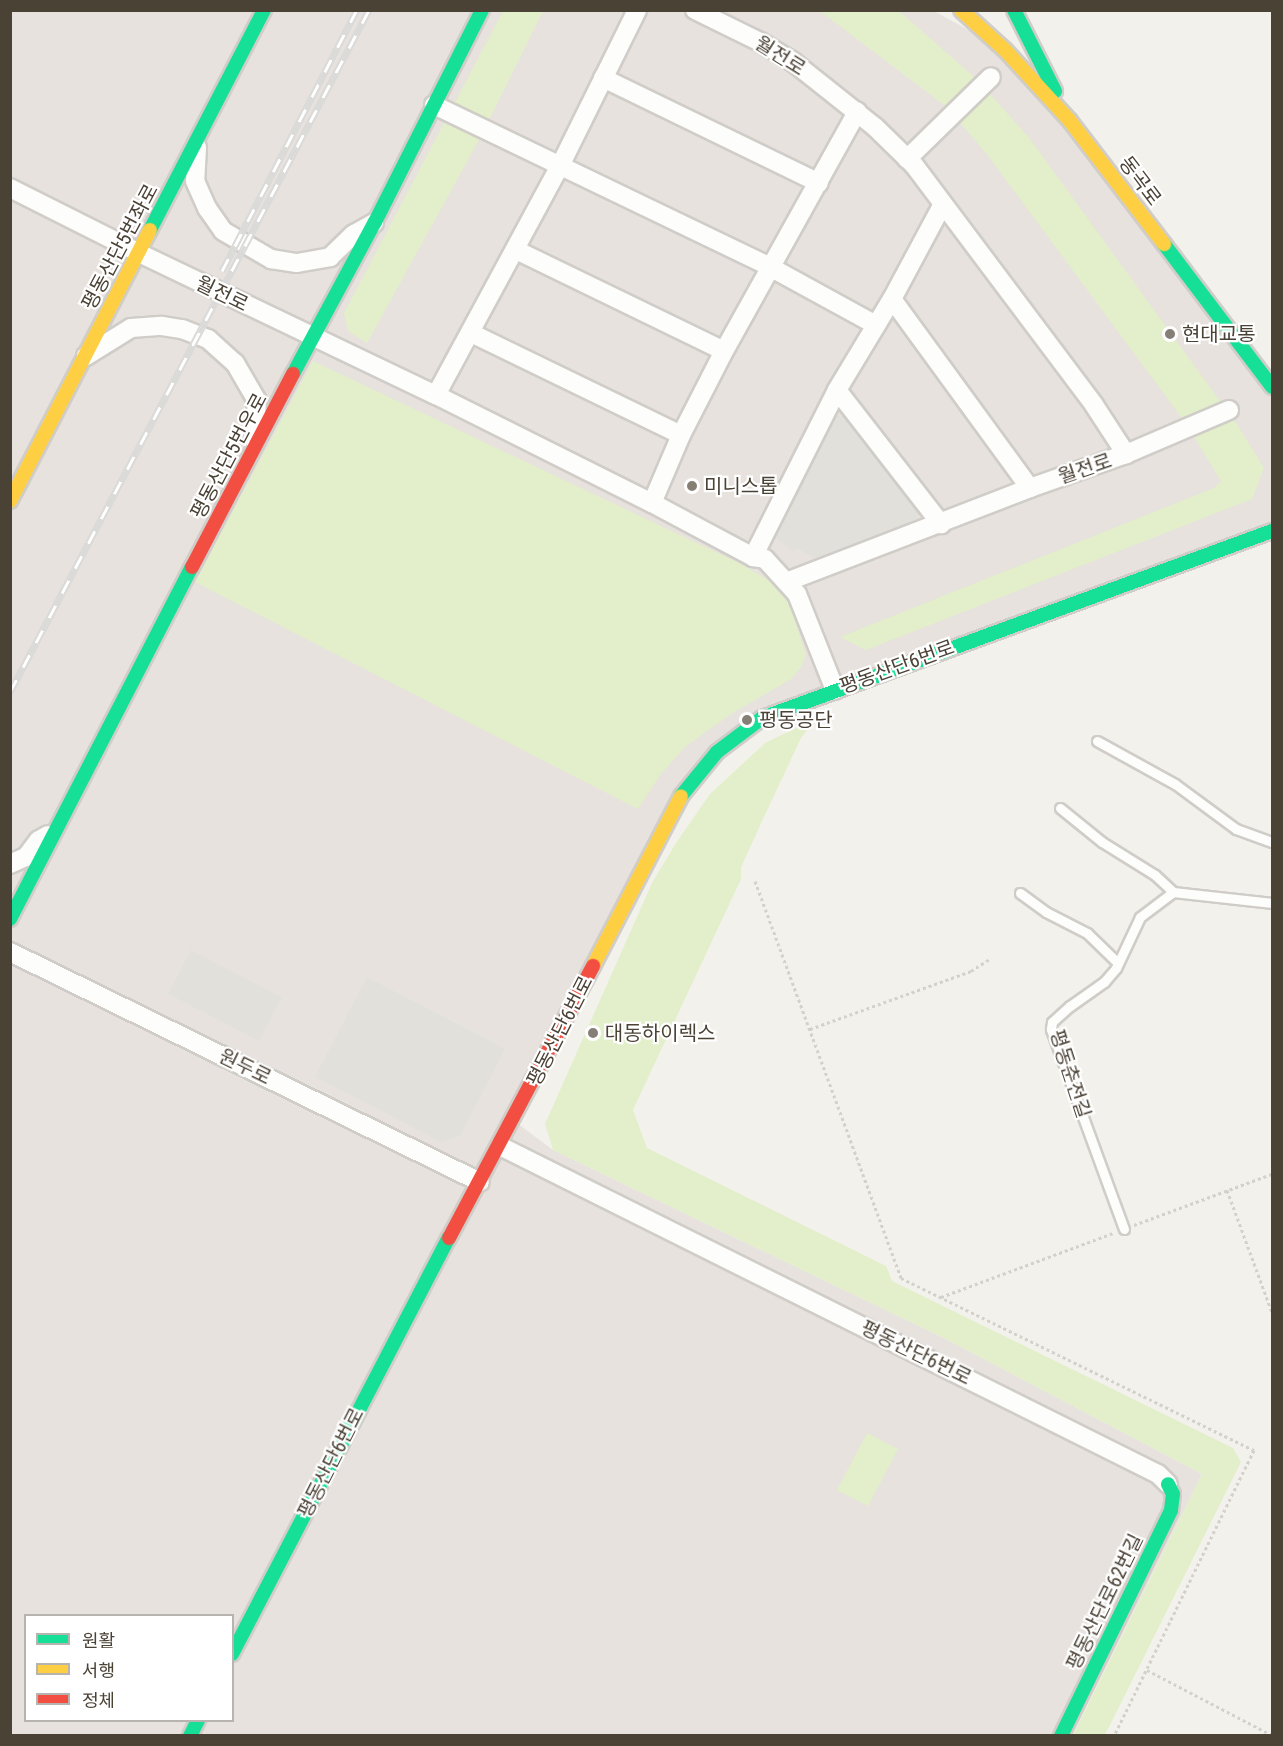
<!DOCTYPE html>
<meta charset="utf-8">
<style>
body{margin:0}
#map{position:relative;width:1283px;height:1746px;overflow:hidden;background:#f3f1ec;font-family:"Roboto Condensed","Noto Sans KR",sans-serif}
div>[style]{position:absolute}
.industrial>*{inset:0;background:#e7e2dd}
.green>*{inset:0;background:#e2efca}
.parking>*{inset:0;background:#e2e0db}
.path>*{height:3px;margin-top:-1.5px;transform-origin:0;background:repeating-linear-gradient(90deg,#d3d1cb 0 3px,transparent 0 6px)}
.roads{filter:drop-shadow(2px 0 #d0cdc8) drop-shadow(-2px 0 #d0cdc8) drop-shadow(0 2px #d0cdc8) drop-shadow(0 -2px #d0cdc8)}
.lane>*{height:9px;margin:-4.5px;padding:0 4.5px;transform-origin:4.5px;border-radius:4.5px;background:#fdfdfc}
.street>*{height:18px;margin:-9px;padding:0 9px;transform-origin:9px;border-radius:9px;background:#fdfdfc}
.fast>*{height:14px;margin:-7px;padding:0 7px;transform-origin:7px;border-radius:7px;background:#16e098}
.slow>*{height:14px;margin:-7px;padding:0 7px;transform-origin:7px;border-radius:7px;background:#ffcf43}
.jam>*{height:14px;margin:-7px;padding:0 7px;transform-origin:7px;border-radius:7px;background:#f24e42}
.rail>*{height:7px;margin-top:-3.5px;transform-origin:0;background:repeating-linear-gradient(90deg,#fff 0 14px,#dadad9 0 28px);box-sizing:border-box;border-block:2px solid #dadad9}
.dots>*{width:16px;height:16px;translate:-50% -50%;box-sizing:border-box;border:3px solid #fff;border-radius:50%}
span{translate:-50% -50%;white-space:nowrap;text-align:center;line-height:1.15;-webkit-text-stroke:4.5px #fff;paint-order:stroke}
.street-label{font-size:20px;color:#4b4236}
.poi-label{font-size:20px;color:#4b4236}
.left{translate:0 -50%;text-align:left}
.frame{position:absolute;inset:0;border:12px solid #4b4236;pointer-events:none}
.legend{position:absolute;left:24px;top:1614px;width:210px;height:108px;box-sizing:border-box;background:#fff;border:2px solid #b7b3af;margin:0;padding:8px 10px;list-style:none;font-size:18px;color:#4b4236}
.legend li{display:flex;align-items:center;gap:12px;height:30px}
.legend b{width:30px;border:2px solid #b7b3af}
</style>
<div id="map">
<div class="industrial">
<div style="clip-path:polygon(evenodd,932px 10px,1005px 50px,1272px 387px,1272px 531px,835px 690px,717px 752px,513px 1120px,553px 1150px,946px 1339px,1202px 1474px,1072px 1735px,11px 1736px,11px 11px,932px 10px,26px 1616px,232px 1616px,232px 1720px,26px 1720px,26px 1616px)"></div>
</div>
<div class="green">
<div style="clip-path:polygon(503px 11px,543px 11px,480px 138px,367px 343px,348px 331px,344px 313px)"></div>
<div style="clip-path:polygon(820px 11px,899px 11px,973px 76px,997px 102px,1030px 139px,1238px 426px,1264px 468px,1252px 499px,866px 650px,840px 637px,1214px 488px,1221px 481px,1187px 425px,989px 157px,948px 108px)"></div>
<div style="clip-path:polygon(313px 361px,741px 564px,771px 582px,790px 605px,806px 655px,801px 667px,791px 679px,731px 714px,686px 746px,660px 775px,638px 809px,195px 582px)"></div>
<div style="clip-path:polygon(817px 718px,801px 738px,764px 817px,741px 867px,741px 879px,633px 1110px,647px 1148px,886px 1266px,892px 1281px,1233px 1448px,1241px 1462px,1105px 1735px,1073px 1735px,1202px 1474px,946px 1339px,553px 1150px,545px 1124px,652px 883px,676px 843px,710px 794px,765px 743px)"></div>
<div style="clip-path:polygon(867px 1433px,898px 1449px,868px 1506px,837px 1490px)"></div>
</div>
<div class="parking">
<div style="clip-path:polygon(837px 416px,852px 416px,919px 509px,918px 518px,910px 522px,816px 559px,797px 548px,794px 552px,775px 538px,779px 525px)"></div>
<div style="clip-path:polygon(191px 950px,282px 997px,259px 1041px,168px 994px)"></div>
<div style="clip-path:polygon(367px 977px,505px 1049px,460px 1136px,441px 1142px,315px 1077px)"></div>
</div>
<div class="path">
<div style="left:755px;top:881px;width:423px;rotate:69.8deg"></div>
<div style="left:901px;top:1278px;width:393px;rotate:26deg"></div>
<div style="left:1254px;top:1450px;width:318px;rotate:116.1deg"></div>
<div style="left:810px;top:1029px;width:171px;rotate:-19.8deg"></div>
<div style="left:971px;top:971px;width:24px;rotate:-33deg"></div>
<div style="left:1227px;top:1190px;width:130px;rotate:69.8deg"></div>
<div style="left:1134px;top:1225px;width:147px;rotate:-20.3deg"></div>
<div style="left:941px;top:1297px;width:184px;rotate:-20.4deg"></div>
<div style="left:1147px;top:1670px;width:141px;rotate:27.5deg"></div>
</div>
<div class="roads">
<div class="lane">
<div style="left:1097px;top:741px;width:89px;rotate:28.9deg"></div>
<div style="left:1175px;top:784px;width:76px;rotate:36.4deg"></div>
<div style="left:1236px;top:829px;width:38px;rotate:20deg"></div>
<div style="left:1060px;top:808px;width:54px;rotate:39deg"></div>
<div style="left:1102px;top:842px;width:62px;rotate:31.9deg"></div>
<div style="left:1155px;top:875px;width:25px;rotate:43deg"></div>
<div style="left:1173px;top:892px;width:100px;rotate:6.3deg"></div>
<div style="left:1020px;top:893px;width:32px;rotate:36deg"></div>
<div style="left:1046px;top:912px;width:46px;rotate:27.1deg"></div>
<div style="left:1087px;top:933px;width:43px;rotate:44.1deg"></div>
<div style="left:1124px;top:1229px;width:213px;rotate:-110.1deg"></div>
<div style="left:1051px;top:1029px;width:7px;rotate:-82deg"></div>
<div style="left:1052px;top:1022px;width:24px;rotate:-42deg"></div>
<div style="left:1070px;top:1006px;width:42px;rotate:-35.2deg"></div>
<div style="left:1104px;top:982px;width:18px;rotate:-49deg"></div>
<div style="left:1116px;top:968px;width:56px;rotate:-64.8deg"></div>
<div style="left:1140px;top:917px;width:41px;rotate:-37.1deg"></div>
</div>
<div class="street">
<div style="left:695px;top:10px;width:72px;rotate:26.2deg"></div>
<div style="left:760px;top:42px;width:37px;rotate:31deg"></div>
<div style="left:792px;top:61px;width:106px;rotate:38.5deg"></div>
<div style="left:875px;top:127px;width:54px;rotate:44.3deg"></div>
<div style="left:914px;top:165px;width:300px;rotate:53.1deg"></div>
<div style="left:1094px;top:405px;width:59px;rotate:56.9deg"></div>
<div style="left:1126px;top:454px;width:102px;rotate:160.5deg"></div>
<div style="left:1030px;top:488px;width:261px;rotate:158.9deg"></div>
<div style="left:603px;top:78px;width:240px;rotate:25.9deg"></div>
<div style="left:434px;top:105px;width:373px;rotate:25.7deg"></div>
<div style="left:770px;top:267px;width:121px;rotate:28.7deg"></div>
<div style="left:197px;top:147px;width:34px;rotate:93deg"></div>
<div style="left:195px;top:181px;width:30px;rotate:66deg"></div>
<div style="left:207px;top:208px;width:28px;rotate:55deg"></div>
<div style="left:223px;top:231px;width:56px;rotate:30.3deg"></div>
<div style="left:271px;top:259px;width:26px;rotate:9deg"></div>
<div style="left:297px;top:263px;width:34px;rotate:-10deg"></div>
<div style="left:330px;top:257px;width:33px;rotate:-44deg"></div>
<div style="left:354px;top:234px;width:23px;rotate:-29deg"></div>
<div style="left:907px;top:159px;width:117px;rotate:-44.3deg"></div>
<div style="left:10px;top:188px;width:144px;rotate:26.7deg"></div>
<div style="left:139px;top:253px;width:329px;rotate:25.6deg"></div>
<div style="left:436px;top:395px;width:241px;rotate:26.6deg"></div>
<div style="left:652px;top:503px;width:115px;rotate:28.1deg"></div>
<div style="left:753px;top:557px;width:12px;rotate:9deg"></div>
<div style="left:765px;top:559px;width:47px;rotate:47.6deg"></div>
<div style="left:797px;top:594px;width:103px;rotate:68.4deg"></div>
<div style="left:516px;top:250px;width:231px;rotate:25.9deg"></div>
<div style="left:892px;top:299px;width:234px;rotate:53.9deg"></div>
<div style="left:471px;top:333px;width:233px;rotate:25.9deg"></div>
<div style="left:86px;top:356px;width:53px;rotate:-31.9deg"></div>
<div style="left:131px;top:328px;width:31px;rotate:-4deg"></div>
<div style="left:162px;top:326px;width:20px;rotate:9deg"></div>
<div style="left:182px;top:329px;width:28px;rotate:21deg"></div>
<div style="left:208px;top:339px;width:36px;rotate:42deg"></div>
<div style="left:235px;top:363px;width:44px;rotate:59.9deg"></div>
<div style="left:257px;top:401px;width:39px;rotate:94deg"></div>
<div style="left:837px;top:390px;width:170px;rotate:52.2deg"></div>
<div style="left:436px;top:395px;width:260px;rotate:-61.6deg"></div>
<div style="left:560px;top:166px;width:174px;rotate:-63.7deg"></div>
<div style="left:1126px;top:454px;width:112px;rotate:-23.1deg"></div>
<div style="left:652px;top:503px;width:74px;rotate:-66.9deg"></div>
<div style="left:681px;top:435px;width:94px;rotate:-62.9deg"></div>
<div style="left:724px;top:351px;width:274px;rotate:-60.9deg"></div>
<div style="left:753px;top:557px;width:187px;rotate:-63.3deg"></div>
<div style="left:837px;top:390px;width:106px;rotate:-58.9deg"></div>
<div style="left:892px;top:299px;width:108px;rotate:-61.8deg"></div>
<div style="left:10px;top:864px;width:17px;rotate:-24deg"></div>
<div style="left:26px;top:857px;width:21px;rotate:-53deg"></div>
<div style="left:39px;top:840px;width:10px;rotate:-29deg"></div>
<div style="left:10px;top:952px;width:523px;rotate:26.08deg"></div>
<div style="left:500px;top:1146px;width:735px;rotate:26.5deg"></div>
<div style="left:1158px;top:1474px;width:14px;rotate:45deg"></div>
</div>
<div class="fast">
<div style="left:1014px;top:10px;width:91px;rotate:63.2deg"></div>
<div style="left:150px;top:230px;width:248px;rotate:-62.6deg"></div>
<div style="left:1164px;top:244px;width:179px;rotate:52.9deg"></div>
<div style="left:293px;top:374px;width:173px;rotate:-61.7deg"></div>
<div style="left:375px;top:222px;width:237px;rotate:-63.2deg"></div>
<div style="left:681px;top:796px;width:57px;rotate:-50.7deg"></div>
<div style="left:717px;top:752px;width:56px;rotate:-37.1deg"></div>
<div style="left:762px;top:718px;width:543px;rotate:-20.14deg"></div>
<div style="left:10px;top:919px;width:396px;rotate:-62.7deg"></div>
<div style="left:232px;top:1654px;width:469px;rotate:-62.5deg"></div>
<div style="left:190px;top:1736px;width:18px;rotate:-63deg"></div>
<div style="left:1061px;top:1736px;width:251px;rotate:-64deg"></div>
<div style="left:1171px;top:1510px;width:16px;rotate:-83deg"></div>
<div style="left:1173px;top:1494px;width:11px;rotate:-117deg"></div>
</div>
<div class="slow">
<div style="left:961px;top:10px;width:59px;rotate:42.3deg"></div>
<div style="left:1005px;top:50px;width:96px;rotate:47.5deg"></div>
<div style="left:1070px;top:121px;width:155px;rotate:52.6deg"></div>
<div style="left:10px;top:501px;width:305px;rotate:-62.7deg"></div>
<div style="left:593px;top:966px;width:191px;rotate:-62.6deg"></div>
</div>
<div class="jam">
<div style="left:192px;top:567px;width:218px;rotate:-62.4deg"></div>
<div style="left:449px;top:1238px;width:308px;rotate:-62.1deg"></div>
</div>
</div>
<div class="rail">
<div style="left:222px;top:271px;width:294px;rotate:-62.7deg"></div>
<div style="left:10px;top:692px;width:771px;rotate:-62.24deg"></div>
</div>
<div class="dots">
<div style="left:1170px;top:334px;background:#867f76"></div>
<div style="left:692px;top:486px;background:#867f76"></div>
<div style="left:747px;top:720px;background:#867f76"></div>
<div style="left:593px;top:1033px;background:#867f76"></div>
</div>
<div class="street-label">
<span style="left:780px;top:56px;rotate:32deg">월전로</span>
<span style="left:1140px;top:181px;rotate:53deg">동곡로</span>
<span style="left:120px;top:247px;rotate:-62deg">평동산단5번좌로</span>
<span style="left:222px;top:294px;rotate:26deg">월전로</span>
<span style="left:229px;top:456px;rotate:-62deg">평동산단5번우로</span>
<span style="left:1085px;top:469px;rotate:-19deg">월전로</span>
<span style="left:897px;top:667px;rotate:-20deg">평동산단6번로</span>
<span style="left:560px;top:1031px;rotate:-63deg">평동산단6번로</span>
<span style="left:245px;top:1067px;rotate:26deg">원두로</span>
<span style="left:1070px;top:1074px;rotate:72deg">평동춘전길</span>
<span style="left:916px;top:1353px;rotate:26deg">평동산단6번로</span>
<span style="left:331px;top:1463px;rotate:-63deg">평동산단6번로</span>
<span style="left:1105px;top:1602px;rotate:-64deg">평동산단로62번길</span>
</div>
<div class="poi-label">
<span class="left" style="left:1182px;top:334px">현대교통</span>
<span class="left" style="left:704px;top:486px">미니스톱</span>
<span class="left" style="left:759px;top:720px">평동공단</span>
<span class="left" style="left:605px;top:1033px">대동하이렉스</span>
</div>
<div class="frame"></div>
<ul class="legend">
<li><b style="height:8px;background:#16e098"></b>원활</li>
<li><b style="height:8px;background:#ffcf43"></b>서행</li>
<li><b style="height:8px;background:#f24e42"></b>정체</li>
</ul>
</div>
